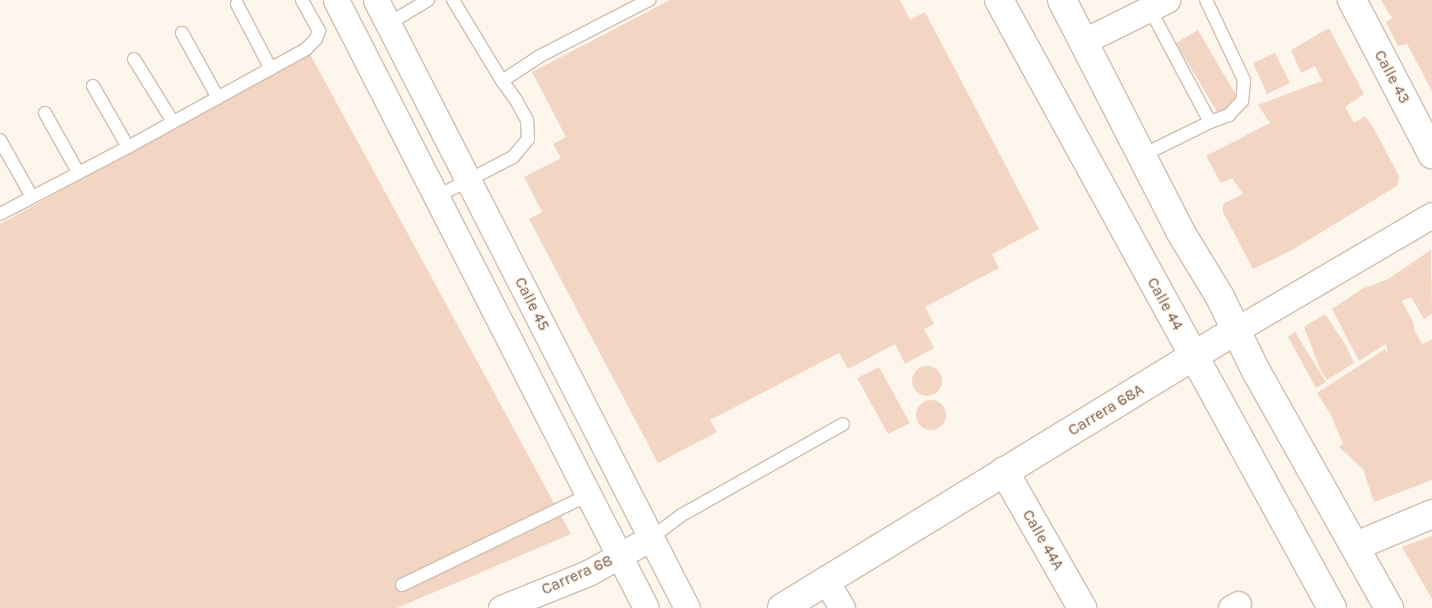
<!DOCTYPE html>
<style>
body{margin:0}
#map{position:relative;width:1432px;height:608px;overflow:hidden;background:#fdf6ec;font-family:Karla,sans-serif}
div>[style]{position:absolute}
.building>*{inset:0;background:#f3d5c3}
.round{border-radius:50%}
.roads{filter:drop-shadow(1px 0 #d1beb0) drop-shadow(-1px 0 #d1beb0) drop-shadow(0 1px #d1beb0) drop-shadow(0 -1px #d1beb0)}
.service>*{height:12px;margin:-6px;padding:0 6px;transform-origin:6px;border-radius:6px;background:#fff}
.minor>*{height:25px;margin:-12.5px;padding:0 12.5px;transform-origin:12.5px;border-radius:12.5px;background:#fff}
.tertiary>*{height:28px;margin:-14px;padding:0 14px;transform-origin:14px;border-radius:14px;background:#fff}
.secondary>*{height:28px;margin:-14px;padding:0 14px;transform-origin:14px;border-radius:14px;background:#fff}
span{translate:-50% -50%;white-space:nowrap;text-align:center;line-height:1.15;-webkit-text-stroke:4px #fffaf3;paint-order:stroke}
.street-label{font-size:16px;color:#7a5c4d}
</style>
<div id="map">
<div class="building">
<div style="clip-path:polygon(670px 0,900px 0,910px 20px,925px 12px,1039px 229px,992px 254px,999px 268px,925px 307px,934px 324px,924px 329px,934px 348px,905px 364px,895px 344px,848px 369px,839px 353px,710px 420px,717px 432px,658px 463px,529px 219px,542px 212px,524px 177px,561px 158px,553px 144px,566px 137px,532px 72px)"></div>
<div style="clip-path:polygon(1381px 0,1432px 0,1432px 91px,1407px 44px,1398px 46px,1386px 22px,1392px 18px)"></div>
<div style="clip-path:polygon(1329px 28px,1364px 94px,1345px 107px,1354px 123px,1365px 116px,1374px 129px,1399px 176px,1397px 186px,1292px 250px,1253px 269px,1223px 212px,1223px 204px,1243px 194px,1232px 178px,1221px 183px,1206px 156px,1270px 123px,1258px 105px,1322px 81px,1315px 66px,1301px 73px,1291px 50px)"></div>
<div style="clip-path:polygon(1198px 30px,1240px 102px,1219px 115px,1176px 43px)"></div>
<div style="clip-path:polygon(1275px 53px,1290px 83px,1267px 94px,1253px 63px)"></div>
<div style="clip-path:polygon(310px 54px,571px 534px,397px 608px,0 608px,0 224px)"></div>
<div style="clip-path:polygon(1431px 250px,1432px 314px,1424px 319px,1411px 297px,1402px 301px,1414px 324px,1414px 330px,1422px 344px,1432px 339px,1432px 480px,1374px 502px,1363px 469px,1339px 447px,1343px 444px,1331px 415px,1317px 393px,1385px 349px,1388px 355px,1386px 344px,1359px 361px,1332px 309px,1362px 289px,1388px 279px)"></div>
<div style="clip-path:polygon(1325px 314px,1345px 344px,1354px 363px,1327px 380px,1320px 369px,1304px 327px)"></div>
<div style="clip-path:polygon(1295px 332px,1326px 382px,1316px 388px,1288px 337px)"></div>
<div class="round" style="left:912px;top:366px;width:30px;height:30px"></div>
<div style="clip-path:polygon(879px 367px,910px 423px,888px 434px,857px 378px)"></div>
<div class="round" style="left:916px;top:400px;width:30px;height:30px"></div>
<div style="clip-path:polygon(1432px 536px,1432px 599px,1402px 547px)"></div>
</div>
<div class="roads">
<div class="service">
<div style="left:453px;top:0;width:95px;rotate:58.8deg"></div>
<div style="left:1206px;top:0;width:89px;rotate:64.6deg"></div>
<div style="left:1244px;top:80px;width:21px;rotate:95deg"></div>
<div style="left:1242px;top:101px;width:19px;rotate:133deg"></div>
<div style="left:1229px;top:115px;width:20px;rotate:160deg"></div>
<div style="left:237px;top:4px;width:73px;rotate:62.4deg"></div>
<div style="left:388px;top:24px;width:47px;rotate:-31deg"></div>
<div style="left:182px;top:33px;width:74px;rotate:61deg"></div>
<div style="left:134px;top:59px;width:74px;rotate:58.2deg"></div>
<div style="left:93px;top:86px;width:70px;rotate:60.2deg"></div>
<div style="left:45px;top:113px;width:68px;rotate:60.8deg"></div>
<div style="left:0;top:140px;width:65px;rotate:60.7deg"></div>
<div style="left:1143px;top:155px;width:75px;rotate:-26.2deg"></div>
<div style="left:1210px;top:122px;width:128px;rotate:-118deg"></div>
<div style="left:436px;top:197px;width:87px;rotate:-27.5deg"></div>
<div style="left:513px;top:157px;width:23px;rotate:-50deg"></div>
<div style="left:528px;top:139px;width:19px;rotate:-93deg"></div>
<div style="left:527px;top:120px;width:23px;rotate:-119deg"></div>
<div style="left:516px;top:100px;width:24px;rotate:-126deg"></div>
<div style="left:502px;top:81px;width:45px;rotate:-33.3deg"></div>
<div style="left:540px;top:56px;width:123px;rotate:-27.2deg"></div>
<div style="left:0;top:214px;width:144px;rotate:-27.6deg"></div>
<div style="left:128px;top:147px;width:203px;rotate:-28.8deg"></div>
<div style="left:306px;top:49px;width:14px;rotate:-45deg"></div>
<div style="left:316px;top:39px;width:9px;rotate:-69deg"></div>
<div style="left:319px;top:31px;width:35px;rotate:-119deg"></div>
<div style="left:651px;top:538px;width:36px;rotate:-37deg"></div>
<div style="left:680px;top:516px;width:187px;rotate:-29.4deg"></div>
<div style="left:402px;top:585px;width:207px;rotate:-25.8deg"></div>
</div>
<div class="minor">
<div style="left:336px;top:0;width:682px;rotate:62.98deg"></div>
<div style="left:376px;top:0;width:683px;rotate:62.91deg"></div>
<div style="left:1084px;top:41px;width:93px;rotate:-26.3deg"></div>
<div style="left:1236px;top:330px;width:227px;rotate:-30.4deg"></div>
<div style="left:826px;top:581px;width:31px;rotate:59deg"></div>
<div style="left:501px;top:608px;width:94px;rotate:-21.9deg"></div>
<div style="left:588px;top:573px;width:72px;rotate:-29.1deg"></div>
<div style="left:1231px;top:608px;width:8px;rotate:-30deg"></div>
</div>
<div class="tertiary">
<div style="left:1352px;top:0;width:174px;rotate:62.5deg"></div>
<div style="left:1004px;top:471px;width:158px;rotate:60.3deg"></div>
<div style="left:1356px;top:546px;width:82px;rotate:-22.8deg"></div>
<div style="left:782px;top:608px;width:532px;rotate:-31.48deg"></div>
</div>
<div class="secondary">
<div style="left:999px;top:0;width:693px;rotate:61.29deg"></div>
<div style="left:1062px;top:0;width:259px;rotate:62.9deg"></div>
<div style="left:1180px;top:231px;width:77px;rotate:58.8deg"></div>
<div style="left:1220px;top:297px;width:82px;rotate:64.1deg"></div>
<div style="left:1256px;top:371px;width:272px;rotate:60.7deg"></div>
</div>
</div>
<div class="street-label">
<span style="left:1392px;top:77px;rotate:62deg">Calle 43</span>
<span style="left:532px;top:304px;rotate:63deg">Calle 45</span>
<span style="left:1165px;top:304px;rotate:61deg">Calle 44</span>
<span style="left:1106px;top:410px;rotate:-31deg">Carrera 68A</span>
<span style="left:1043px;top:540px;rotate:60deg">Calle 44A</span>
<span style="left:577px;top:575px;rotate:-24deg">Carrera 68</span>
</div>
</div>
